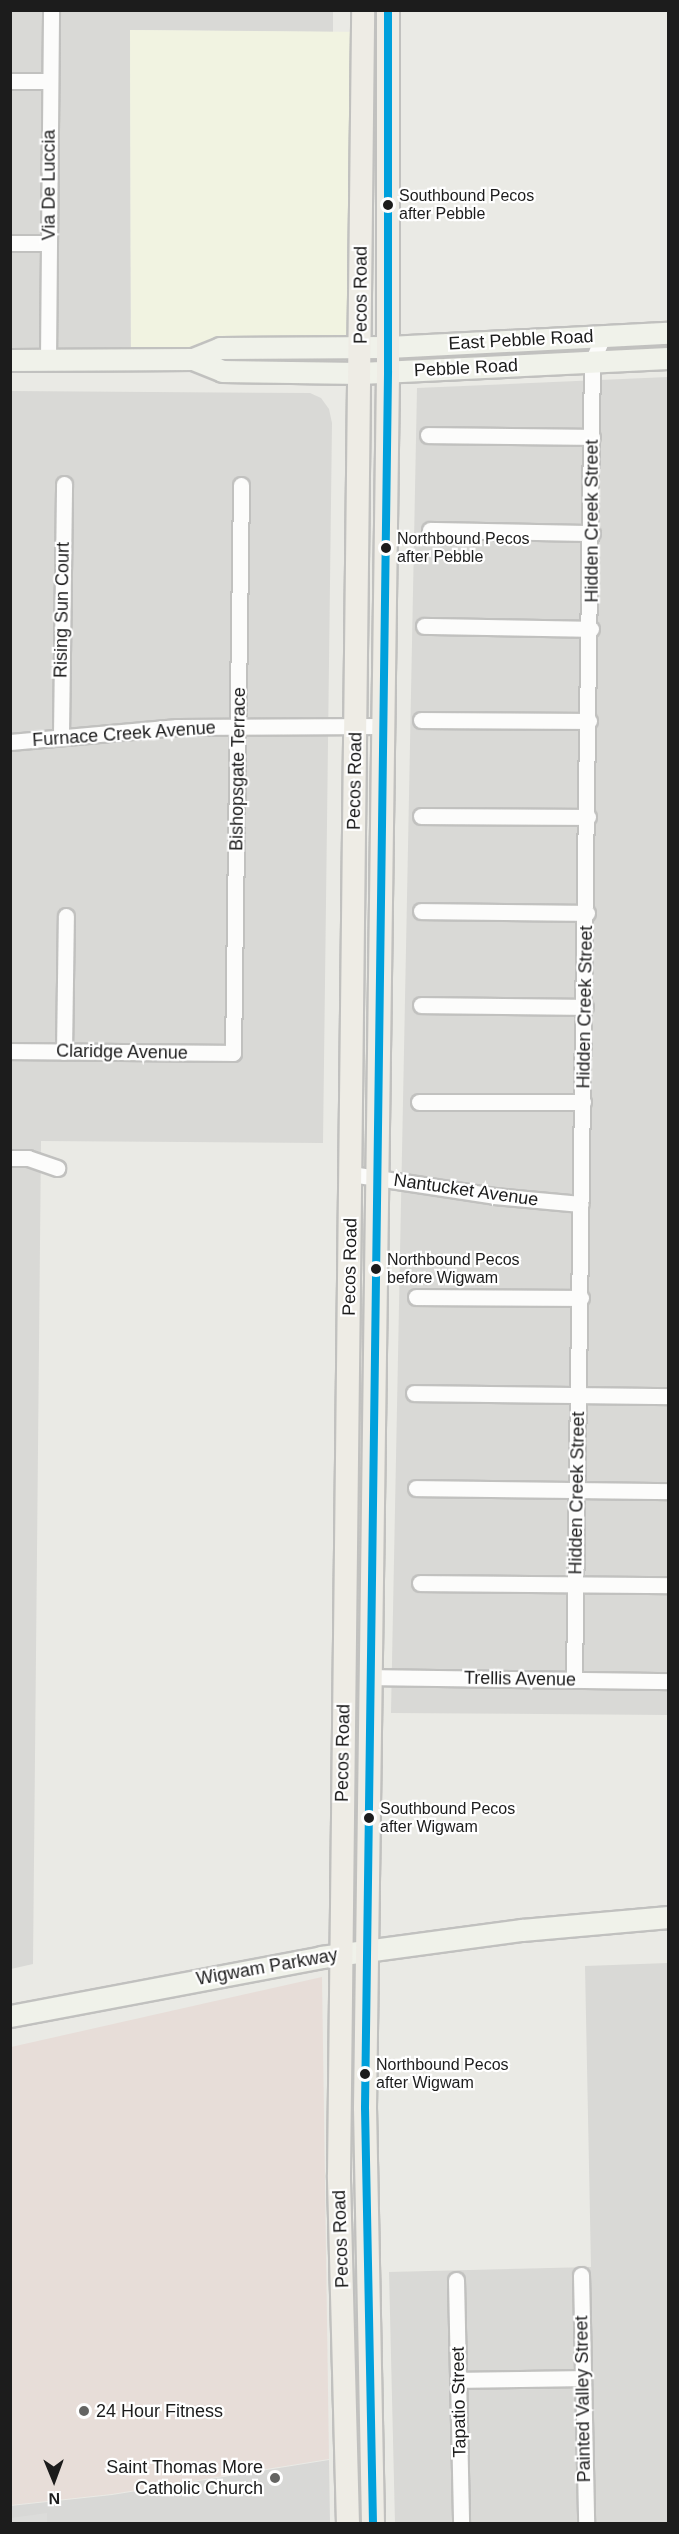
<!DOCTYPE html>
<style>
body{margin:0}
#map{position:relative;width:679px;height:2534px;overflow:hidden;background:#eaeae5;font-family:Helvetica,sans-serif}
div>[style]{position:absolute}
.residential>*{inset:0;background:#d9d9d6}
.commercial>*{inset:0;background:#e7ddd8}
.education>*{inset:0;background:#f1f3e1}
.religious>*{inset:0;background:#d8d8d6}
.parking>*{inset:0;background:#dcdcda}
.roads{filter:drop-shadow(2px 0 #c1c1bf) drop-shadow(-2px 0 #c1c1bf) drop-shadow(0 2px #c1c1bf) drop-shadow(0 -2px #c1c1bf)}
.street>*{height:15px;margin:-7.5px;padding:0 7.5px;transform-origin:7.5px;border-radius:7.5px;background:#fcfcfb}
.secondary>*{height:21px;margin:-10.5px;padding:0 10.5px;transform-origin:10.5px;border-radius:10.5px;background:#f0f2ea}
.primary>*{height:22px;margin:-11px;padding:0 11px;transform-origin:11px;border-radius:11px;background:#eeece5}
.bus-1>*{height:8px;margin:-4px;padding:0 4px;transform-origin:4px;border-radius:4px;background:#00a0dc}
.dots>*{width:16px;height:16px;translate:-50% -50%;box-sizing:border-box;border:3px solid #fff;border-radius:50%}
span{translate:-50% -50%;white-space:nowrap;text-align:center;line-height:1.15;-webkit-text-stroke:4.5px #fff;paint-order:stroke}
.bus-label{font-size:16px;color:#1c1c1c}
.left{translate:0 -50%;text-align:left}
.street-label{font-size:18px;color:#1c1c1c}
.poi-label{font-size:18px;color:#1c1c1c}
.right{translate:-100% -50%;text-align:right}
.frame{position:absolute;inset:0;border:12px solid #1c1c1c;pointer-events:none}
.north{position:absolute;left:24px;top:2450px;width:60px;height:60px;-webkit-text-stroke:4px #fff;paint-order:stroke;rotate:179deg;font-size:16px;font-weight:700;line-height:24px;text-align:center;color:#1c1c1c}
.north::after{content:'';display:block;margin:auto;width:21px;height:27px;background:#1c1c1c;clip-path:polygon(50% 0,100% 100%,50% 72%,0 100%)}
</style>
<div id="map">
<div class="residential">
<div style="clip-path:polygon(10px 11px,333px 11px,333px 32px,130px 30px,131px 359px,11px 358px)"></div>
<div style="clip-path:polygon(668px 377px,668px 1715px,391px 1713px,417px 388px)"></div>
<div style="clip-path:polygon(10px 391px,310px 393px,321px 398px,329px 409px,332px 423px,323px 1143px,41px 1141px,33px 1964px,11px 1969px)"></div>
<div style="clip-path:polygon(668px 1963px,668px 2523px,395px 2523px,389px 2272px,591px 2267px,585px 1966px)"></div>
</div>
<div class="commercial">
<div style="clip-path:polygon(322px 1977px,329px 2459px,112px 2494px,11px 2505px,11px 2047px)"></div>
</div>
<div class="education">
<div style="clip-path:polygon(130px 30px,371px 32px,373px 359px,131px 359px)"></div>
</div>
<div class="religious">
<div style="clip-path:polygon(329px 2460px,330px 2523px,11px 2523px,10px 2506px,112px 2495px)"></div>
</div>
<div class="parking">
<div style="clip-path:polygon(47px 2513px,47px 2523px,11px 2523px,11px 2518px)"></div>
</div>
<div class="roads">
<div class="street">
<div style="left:10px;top:81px;width:40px"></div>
<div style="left:10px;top:243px;width:39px"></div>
<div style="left:48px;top:360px;width:350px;rotate:-89.5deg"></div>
<div style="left:428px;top:435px;width:164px;rotate:0.7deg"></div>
<div style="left:430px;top:530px;width:162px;rotate:1.1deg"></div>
<div style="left:424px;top:626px;width:167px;rotate:1deg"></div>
<div style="left:421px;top:720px;width:168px;rotate:0.3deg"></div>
<div style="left:61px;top:735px;width:251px;rotate:-89.3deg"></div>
<div style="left:10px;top:742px;width:168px;rotate:-5.1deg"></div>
<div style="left:177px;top:727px;width:206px;rotate:-0.3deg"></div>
<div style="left:421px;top:816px;width:167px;rotate:0.3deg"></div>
<div style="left:421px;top:911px;width:166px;rotate:0.7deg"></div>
<div style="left:421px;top:1005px;width:164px;rotate:0.7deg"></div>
<div style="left:10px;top:1051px;width:223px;rotate:0.5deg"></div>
<div style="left:233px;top:1053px;width:568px;rotate:-89.19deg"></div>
<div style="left:64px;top:1052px;width:136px;rotate:-89.2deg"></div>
<div style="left:419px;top:1102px;width:164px"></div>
<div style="left:10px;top:1158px;width:18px"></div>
<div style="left:28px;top:1158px;width:31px;rotate:19deg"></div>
<div style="left:351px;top:1174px;width:145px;rotate:8.7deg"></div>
<div style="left:494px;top:1196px;width:87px;rotate:5.3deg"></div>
<div style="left:416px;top:1297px;width:165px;rotate:0.3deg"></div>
<div style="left:414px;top:1393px;width:254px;rotate:0.7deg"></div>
<div style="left:416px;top:1488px;width:252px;rotate:0.7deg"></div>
<div style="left:420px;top:1583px;width:248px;rotate:0.5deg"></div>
<div style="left:371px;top:1677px;width:297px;rotate:0.8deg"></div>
<div style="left:574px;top:1680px;width:1318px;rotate:-89.22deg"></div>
<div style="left:592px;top:362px;width:28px;rotate:-67deg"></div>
<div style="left:581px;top:2275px;width:249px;rotate:88.8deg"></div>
<div style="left:456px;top:2280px;width:244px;rotate:88.8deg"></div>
<div style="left:458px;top:2380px;width:124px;rotate:-0.9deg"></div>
</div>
<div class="secondary">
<div style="left:193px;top:359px;width:31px;rotate:22deg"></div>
<div style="left:222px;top:371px;width:138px;rotate:0.8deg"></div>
<div style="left:360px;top:373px;width:308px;rotate:-2.8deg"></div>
<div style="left:10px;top:360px;width:183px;rotate:-0.3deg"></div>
<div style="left:193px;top:359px;width:29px;rotate:-22deg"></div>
<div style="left:220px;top:348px;width:168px;rotate:-0.3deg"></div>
<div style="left:388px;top:347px;width:280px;rotate:-2.9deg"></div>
<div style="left:10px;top:2016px;width:317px;rotate:-10.7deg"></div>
<div style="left:321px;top:1957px;width:203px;rotate:-7.7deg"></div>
<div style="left:522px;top:1930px;width:147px;rotate:-5.1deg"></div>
</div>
<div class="primary">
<div style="left:348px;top:2524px;width:349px;rotate:-91.5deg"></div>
<div style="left:339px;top:2175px;width:2165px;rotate:-89.36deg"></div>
<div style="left:373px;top:2524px;width:416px;rotate:-91.1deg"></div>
<div style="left:365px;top:2108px;width:1737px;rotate:-89.24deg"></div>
<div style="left:388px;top:371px;width:361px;rotate:-90deg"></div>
</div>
</div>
<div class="bus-1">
<div style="left:373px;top:2524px;width:416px;rotate:-91.1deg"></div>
<div style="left:365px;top:2108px;width:1737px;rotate:-89.24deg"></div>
<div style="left:388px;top:371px;width:361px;rotate:-90deg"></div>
</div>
<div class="dots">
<div style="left:388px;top:205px;background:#1c1c1c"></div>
<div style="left:386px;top:548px;background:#1c1c1c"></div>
<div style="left:376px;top:1269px;background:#1c1c1c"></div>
<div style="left:369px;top:1818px;background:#1c1c1c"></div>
<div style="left:365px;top:2074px;background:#1c1c1c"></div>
<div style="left:84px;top:2411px;background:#646462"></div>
<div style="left:275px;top:2478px;background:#646462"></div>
</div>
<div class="bus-label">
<span class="left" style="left:399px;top:205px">Southbound Pecos<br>after Pebble</span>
<span class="left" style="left:397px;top:548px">Northbound Pecos<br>after Pebble</span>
<span class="left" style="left:387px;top:1269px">Northbound Pecos<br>before Wigwam</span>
<span class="left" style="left:380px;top:1818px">Southbound Pecos<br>after Wigwam</span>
<span class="left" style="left:376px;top:2074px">Northbound Pecos<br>after Wigwam</span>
</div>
<div class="street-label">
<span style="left:49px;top:185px;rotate:-90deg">Via De Luccia</span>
<span style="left:361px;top:295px;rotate:-90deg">Pecos Road</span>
<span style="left:521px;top:340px;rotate:-3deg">East Pebble Road</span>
<span style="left:466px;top:368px;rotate:-3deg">Pebble Road</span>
<span style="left:592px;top:521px;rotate:-90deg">Hidden Creek Street</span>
<span style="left:62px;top:610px;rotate:-89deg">Rising Sun Court</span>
<span style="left:124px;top:734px;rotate:-4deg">Furnace Creek Avenue</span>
<span style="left:238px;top:769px;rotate:-89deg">Bishopsgate Terrace</span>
<span style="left:355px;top:781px;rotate:-89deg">Pecos Road</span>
<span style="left:585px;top:1007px;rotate:-89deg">Hidden Creek Street</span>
<span style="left:122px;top:1052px;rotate:1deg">Claridge Avenue</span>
<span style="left:466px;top:1190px;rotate:8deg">Nantucket Avenue</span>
<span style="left:350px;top:1267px;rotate:-89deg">Pecos Road</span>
<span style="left:577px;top:1493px;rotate:-89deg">Hidden Creek Street</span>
<span style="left:520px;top:1679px;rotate:1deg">Trellis Avenue</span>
<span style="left:343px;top:1753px;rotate:-89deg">Pecos Road</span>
<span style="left:267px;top:1967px;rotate:-10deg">Wigwam Parkway</span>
<span style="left:341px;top:2239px;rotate:-92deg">Pecos Road</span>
<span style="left:583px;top:2399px;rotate:-91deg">Painted Valley Street</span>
<span style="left:459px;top:2402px;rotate:-91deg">Tapatio Street</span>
</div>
<div class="poi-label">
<span class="left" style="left:96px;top:2411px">24 Hour Fitness</span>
<span class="right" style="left:263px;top:2478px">Saint Thomas More<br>Catholic Church</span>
</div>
<div class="frame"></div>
<div class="north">N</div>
</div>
